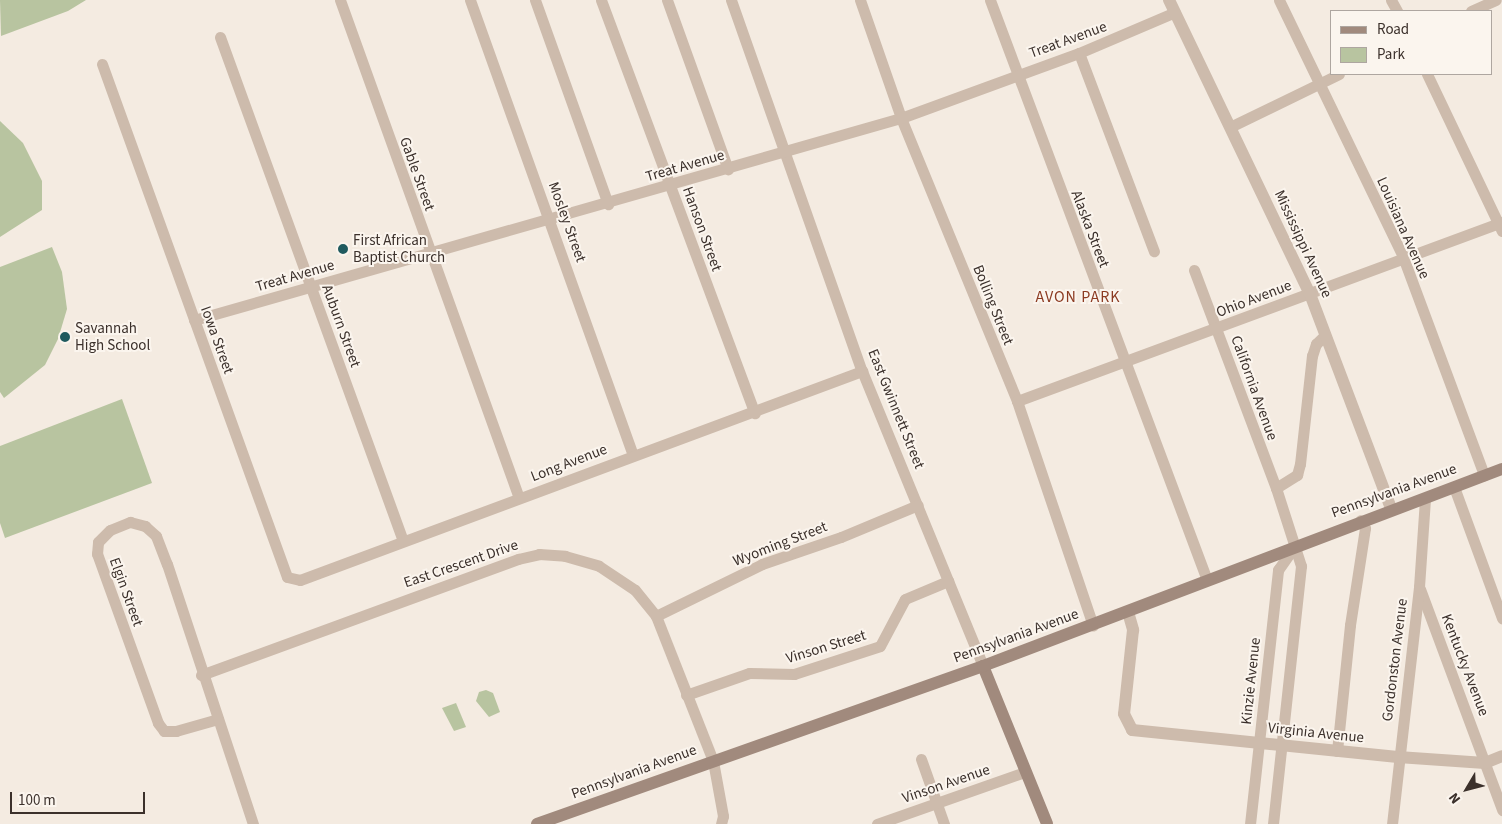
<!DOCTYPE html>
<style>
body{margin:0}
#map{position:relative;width:1502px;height:824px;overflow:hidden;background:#f4ebe1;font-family:"Source Sans 3",sans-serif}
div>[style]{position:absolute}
.green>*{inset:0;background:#b8c4a0}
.minor>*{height:11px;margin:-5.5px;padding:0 5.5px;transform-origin:5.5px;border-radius:5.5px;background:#cdbbac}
.tertiary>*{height:12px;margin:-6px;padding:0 6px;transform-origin:6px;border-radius:6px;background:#cdbbac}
.secondary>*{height:12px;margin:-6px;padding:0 6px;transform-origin:6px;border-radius:6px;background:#a18a7d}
.dots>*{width:14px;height:14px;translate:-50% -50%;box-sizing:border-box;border:2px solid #fbf5ee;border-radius:50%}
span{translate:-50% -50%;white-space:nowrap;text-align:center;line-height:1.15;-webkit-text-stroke:4px #fbf5ee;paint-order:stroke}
.street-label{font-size:15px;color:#3b302b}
.poi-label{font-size:15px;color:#3b302b}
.left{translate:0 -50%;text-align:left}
.neighbourhood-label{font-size:16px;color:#8c3b22;letter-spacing:1px}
.legend{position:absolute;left:1330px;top:10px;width:162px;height:65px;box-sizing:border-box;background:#fbf5ee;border:1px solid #aea6a0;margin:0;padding:6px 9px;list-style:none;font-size:15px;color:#3b302b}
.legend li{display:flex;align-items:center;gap:10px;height:25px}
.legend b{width:25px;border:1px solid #aea6a0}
.north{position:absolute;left:1442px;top:764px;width:50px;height:50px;-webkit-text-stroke:4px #fbf5ee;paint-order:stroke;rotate:233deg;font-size:14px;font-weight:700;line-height:20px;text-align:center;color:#3b302b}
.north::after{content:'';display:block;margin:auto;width:18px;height:22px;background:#3b302b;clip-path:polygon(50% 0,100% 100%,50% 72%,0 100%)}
.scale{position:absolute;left:10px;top:792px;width:135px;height:22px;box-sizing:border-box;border:2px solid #3b302b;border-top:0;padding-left:6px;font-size:15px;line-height:18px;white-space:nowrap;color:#3b302b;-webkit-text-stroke:4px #fbf5ee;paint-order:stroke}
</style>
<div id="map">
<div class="green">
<div style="clip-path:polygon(0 0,86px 0,68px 11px,1px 36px)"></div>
<div style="clip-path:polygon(0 121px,23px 143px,42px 181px,42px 210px,0 237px)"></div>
<div style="clip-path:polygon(52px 247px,62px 272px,67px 309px,58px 339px,45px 365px,4px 398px,0 392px,0 267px)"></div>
<div style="clip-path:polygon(122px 399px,152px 483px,5px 538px,0 523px,0 446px)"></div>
<div style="clip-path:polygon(486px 690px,493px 693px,500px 712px,489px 717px,476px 701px,479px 692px)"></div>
<div style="clip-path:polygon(456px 703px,466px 727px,454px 731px,442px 708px)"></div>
</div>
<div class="minor">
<div style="left:340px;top:0;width:529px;rotate:70.23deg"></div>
<div style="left:470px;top:0;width:482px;rotate:70.3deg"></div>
<div style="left:535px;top:0;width:217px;rotate:70.3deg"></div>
<div style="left:601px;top:0;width:441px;rotate:69.6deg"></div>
<div style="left:667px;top:0;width:180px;rotate:70.2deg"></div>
<div style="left:731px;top:0;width:393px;rotate:70.6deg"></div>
<div style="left:862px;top:371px;width:319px;rotate:67.7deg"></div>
<div style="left:860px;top:0;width:125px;rotate:70.8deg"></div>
<div style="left:901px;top:118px;width:306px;rotate:67.7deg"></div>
<div style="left:1017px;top:401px;width:237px;rotate:71.3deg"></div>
<div style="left:990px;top:0;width:619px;rotate:69.49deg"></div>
<div style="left:1279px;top:0;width:285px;rotate:64.2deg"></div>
<div style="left:1403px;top:257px;width:233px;rotate:69.6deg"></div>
<div style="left:1391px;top:0;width:13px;rotate:61deg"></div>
<div style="left:1471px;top:11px;width:27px;rotate:-24deg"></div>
<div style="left:220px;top:37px;width:536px;rotate:70.04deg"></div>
<div style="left:1079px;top:53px;width:212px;rotate:69.3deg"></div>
<div style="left:102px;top:64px;width:545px;rotate:70.17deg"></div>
<div style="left:287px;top:577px;width:13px;rotate:13deg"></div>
<div style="left:300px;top:580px;width:600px;rotate:-20.4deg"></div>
<div style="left:1427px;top:74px;width:174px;rotate:64.5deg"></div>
<div style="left:1230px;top:127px;width:121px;rotate:-25.9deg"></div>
<div style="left:1194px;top:270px;width:233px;rotate:69.4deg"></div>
<div style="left:1276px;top:488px;width:82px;rotate:72.2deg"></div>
<div style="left:1301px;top:566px;width:260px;rotate:96.2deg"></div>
<div style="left:194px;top:320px;width:735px;rotate:-15.95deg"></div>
<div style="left:901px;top:118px;width:189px;rotate:-20.1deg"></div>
<div style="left:1079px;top:53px;width:104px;rotate:-23.1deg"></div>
<div style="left:1017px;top:401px;width:517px;rotate:-20.26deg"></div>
<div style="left:1454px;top:487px;width:140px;rotate:69.9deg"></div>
<div style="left:1276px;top:488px;width:25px;rotate:-32deg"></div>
<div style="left:1297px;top:475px;width:11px;rotate:-75deg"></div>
<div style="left:1300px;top:464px;width:109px;rotate:-83.7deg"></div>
<div style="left:1312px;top:356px;width:13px;rotate:-72deg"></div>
<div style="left:1316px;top:344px;width:13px;rotate:-45deg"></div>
<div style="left:1420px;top:589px;width:236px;rotate:69.6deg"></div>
<div style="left:656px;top:616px;width:118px;rotate:-26.1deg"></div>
<div style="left:762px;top:564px;width:83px;rotate:-18.9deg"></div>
<div style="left:841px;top:537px;width:83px;rotate:-22.6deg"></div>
<div style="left:201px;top:675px;width:338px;rotate:-20.1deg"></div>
<div style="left:518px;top:559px;width:22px;rotate:-13deg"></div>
<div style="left:539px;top:554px;width:26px;rotate:4deg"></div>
<div style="left:565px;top:556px;width:35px;rotate:16deg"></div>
<div style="left:599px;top:566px;width:43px;rotate:33.7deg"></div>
<div style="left:635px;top:590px;width:33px;rotate:51deg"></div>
<div style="left:656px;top:616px;width:156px;rotate:68.5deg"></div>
<div style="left:713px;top:761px;width:56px;rotate:79.7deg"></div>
<div style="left:723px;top:816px;width:8px;rotate:104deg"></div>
<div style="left:686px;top:695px;width:67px;rotate:-19.2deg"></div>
<div style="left:749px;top:673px;width:45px;rotate:1.3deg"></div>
<div style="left:794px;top:674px;width:90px;rotate:-18deg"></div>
<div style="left:880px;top:646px;width:53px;rotate:-62deg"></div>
<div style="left:905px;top:599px;width:47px;rotate:-22.7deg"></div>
<div style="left:218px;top:719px;width:44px;rotate:164.1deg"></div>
<div style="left:176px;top:731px;width:12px;rotate:180deg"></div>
<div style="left:164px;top:731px;width:10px;rotate:-127deg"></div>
<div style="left:158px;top:723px;width:180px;rotate:-109.8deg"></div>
<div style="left:97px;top:554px;width:12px;rotate:-85deg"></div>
<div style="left:98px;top:542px;width:17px;rotate:-45deg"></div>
<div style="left:110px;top:530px;width:22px;rotate:-22deg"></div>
<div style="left:130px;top:522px;width:16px;rotate:15deg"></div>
<div style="left:145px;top:526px;width:15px;rotate:42deg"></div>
<div style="left:156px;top:536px;width:30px;rotate:69deg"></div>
<div style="left:167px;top:564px;width:274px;rotate:71.7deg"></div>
<div style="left:1337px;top:751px;width:127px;rotate:-84.1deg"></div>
<div style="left:1350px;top:625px;width:98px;rotate:-81.2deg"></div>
<div style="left:1365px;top:528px;width:9px;rotate:-122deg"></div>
<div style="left:921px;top:759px;width:69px;rotate:70.5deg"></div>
<div style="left:877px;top:824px;width:157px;rotate:-19.4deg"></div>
<div style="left:1250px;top:824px;width:256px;rotate:-83.7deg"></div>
<div style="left:1278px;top:570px;width:29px;rotate:-55deg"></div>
<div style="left:1392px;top:824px;width:239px;rotate:-83.5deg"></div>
<div style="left:1419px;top:587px;width:88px;rotate:-86.1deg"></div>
</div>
<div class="tertiary">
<div style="left:1169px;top:0;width:326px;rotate:64.4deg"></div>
<div style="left:1310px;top:294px;width:229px;rotate:69.3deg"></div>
<div style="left:1128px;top:612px;width:19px;rotate:74deg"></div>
<div style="left:1133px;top:630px;width:84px;rotate:96.1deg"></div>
<div style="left:1124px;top:714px;width:18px;rotate:63deg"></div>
<div style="left:1132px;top:730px;width:267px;rotate:5.8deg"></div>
<div style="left:1398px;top:757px;width:87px;rotate:3.9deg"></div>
<div style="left:1485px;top:763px;width:18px;rotate:-22deg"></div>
</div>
<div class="secondary">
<div style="left:983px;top:666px;width:170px;rotate:67.9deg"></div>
<div style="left:537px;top:824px;width:473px;rotate:-19.5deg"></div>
<div style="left:983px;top:666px;width:555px;rotate:-20.79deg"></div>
</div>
<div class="dots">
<div style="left:343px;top:249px;background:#1f5a5e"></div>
<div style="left:65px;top:337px;background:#1f5a5e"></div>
</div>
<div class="street-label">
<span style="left:1068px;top:40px;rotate:-20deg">Treat Avenue</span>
<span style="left:685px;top:166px;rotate:-16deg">Treat Avenue</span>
<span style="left:417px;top:174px;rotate:70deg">Gable Street</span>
<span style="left:567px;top:222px;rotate:70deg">Mosley Street</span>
<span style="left:1403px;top:228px;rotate:66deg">Louisiana Avenue</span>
<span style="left:702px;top:229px;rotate:70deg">Hanson Street</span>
<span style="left:1090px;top:229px;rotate:69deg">Alaska Street</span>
<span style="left:1303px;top:244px;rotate:65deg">Mississippi Avenue</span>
<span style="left:295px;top:276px;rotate:-16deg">Treat Avenue</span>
<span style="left:1254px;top:299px;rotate:-21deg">Ohio Avenue</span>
<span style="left:993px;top:305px;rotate:68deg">Bolling Street</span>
<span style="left:341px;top:326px;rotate:70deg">Auburn Street</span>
<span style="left:217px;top:340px;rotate:70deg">Iowa Street</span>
<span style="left:1254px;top:388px;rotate:70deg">California Avenue</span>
<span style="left:896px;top:409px;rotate:68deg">East Gwinnett Street</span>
<span style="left:569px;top:463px;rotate:-21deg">Long Avenue</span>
<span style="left:1394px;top:491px;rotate:-20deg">Pennsylvania Avenue</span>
<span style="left:780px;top:544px;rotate:-21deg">Wyoming Street</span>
<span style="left:461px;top:564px;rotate:-19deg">East Crescent Drive</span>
<span style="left:126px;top:592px;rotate:70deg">Elgin Street</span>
<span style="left:1016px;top:636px;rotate:-20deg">Pennsylvania Avenue</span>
<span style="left:826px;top:647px;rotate:-17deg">Vinson Street</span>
<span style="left:1395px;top:660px;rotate:-83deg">Gordonston Avenue</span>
<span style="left:1465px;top:665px;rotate:69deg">Kentucky Avenue</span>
<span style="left:1251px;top:681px;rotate:-84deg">Kinzie Avenue</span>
<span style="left:1316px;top:733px;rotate:6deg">Virginia Avenue</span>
<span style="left:634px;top:772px;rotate:-20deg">Pennsylvania Avenue</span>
<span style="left:946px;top:784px;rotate:-19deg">Vinson Avenue</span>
</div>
<div class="poi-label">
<span class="left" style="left:353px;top:249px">First African<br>Baptist Church</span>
<span class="left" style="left:75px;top:337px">Savannah<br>High School</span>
</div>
<div class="neighbourhood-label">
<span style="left:1078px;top:297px">AVON PARK</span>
</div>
<ul class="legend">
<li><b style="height:6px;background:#a18a7d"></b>Road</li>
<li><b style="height:14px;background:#b8c4a0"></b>Park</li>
</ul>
<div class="north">N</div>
<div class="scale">100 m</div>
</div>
